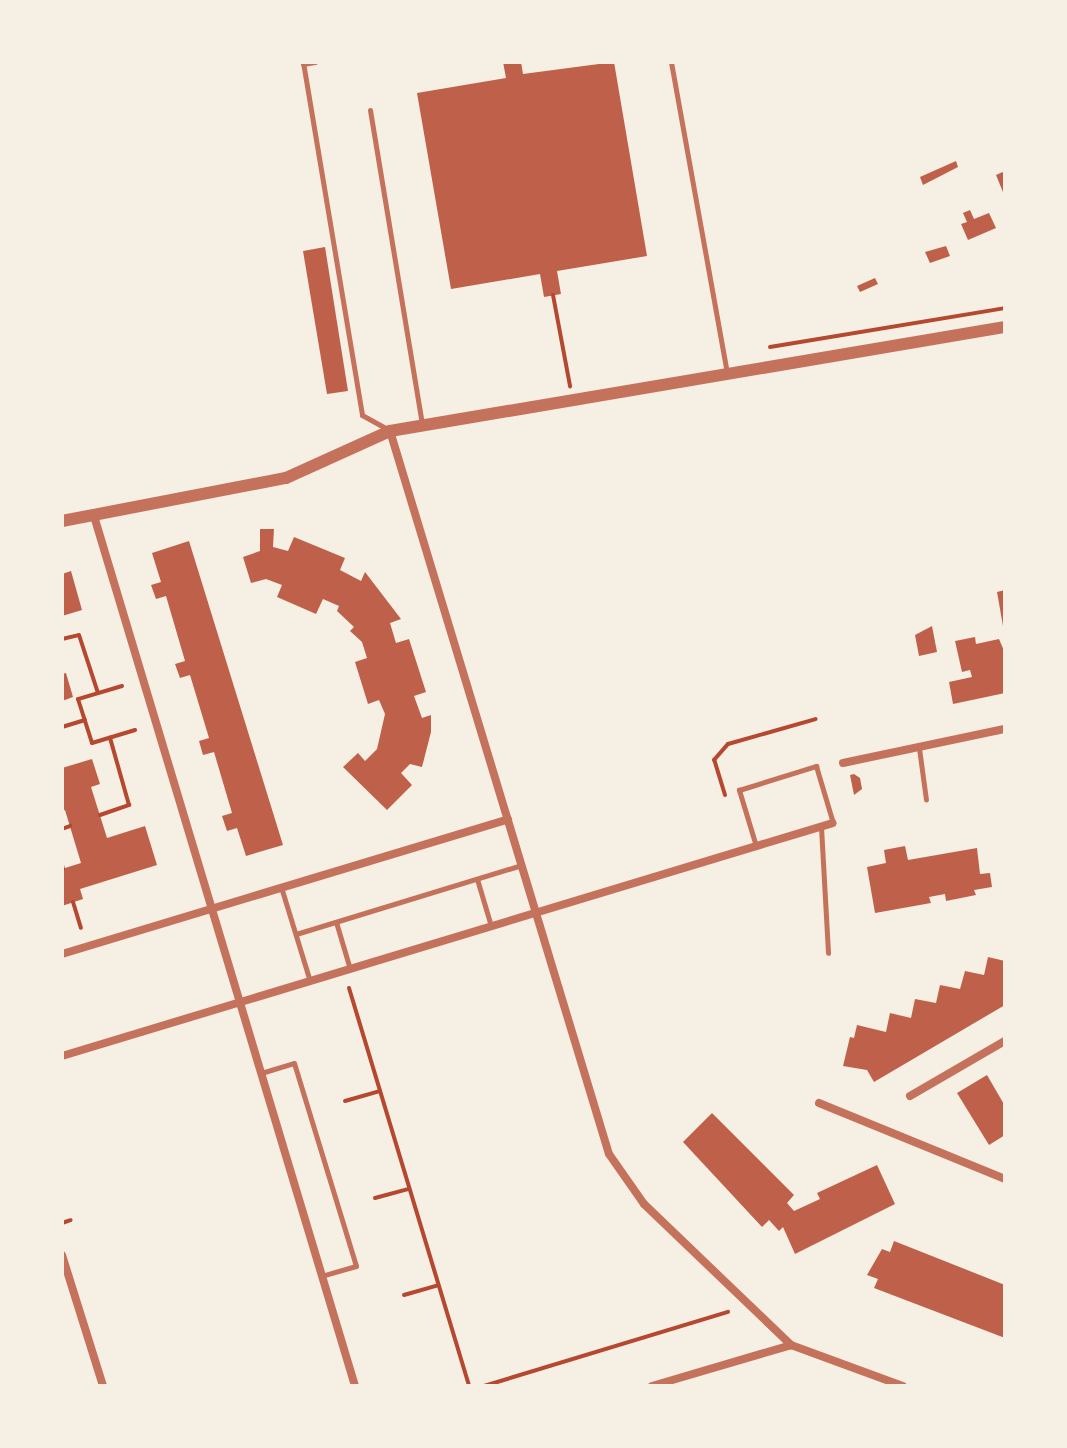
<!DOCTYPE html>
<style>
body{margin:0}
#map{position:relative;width:1067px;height:1448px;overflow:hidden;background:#f6efe4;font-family:"Asap Condensed",sans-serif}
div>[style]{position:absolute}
.building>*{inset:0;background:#bf614a}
.path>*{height:4px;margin:-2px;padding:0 2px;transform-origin:2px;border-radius:2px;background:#b5482f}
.service>*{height:5px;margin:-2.5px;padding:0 2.5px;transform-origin:2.5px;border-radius:2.5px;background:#c5725c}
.minor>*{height:8px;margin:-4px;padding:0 4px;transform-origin:4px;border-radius:4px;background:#c5725c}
.tertiary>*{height:12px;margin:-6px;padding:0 6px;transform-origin:6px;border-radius:6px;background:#c5725c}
span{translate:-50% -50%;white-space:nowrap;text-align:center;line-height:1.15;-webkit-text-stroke:7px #f6efe4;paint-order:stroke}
.frame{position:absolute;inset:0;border:64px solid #f6efe4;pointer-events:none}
</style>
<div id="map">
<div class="building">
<div style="clip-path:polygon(503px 62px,521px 62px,523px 74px,614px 62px,647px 256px,557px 271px,561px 294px,544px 297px,540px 274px,451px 289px,417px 93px,506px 78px)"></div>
<div style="clip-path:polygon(956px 161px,958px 167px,923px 185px,920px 177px)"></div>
<div style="clip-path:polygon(1005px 171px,1005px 197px,996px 175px)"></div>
<div style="clip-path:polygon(970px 210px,974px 219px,989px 213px,996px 228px,968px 240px,961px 224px,967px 222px,963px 213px)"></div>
<div style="clip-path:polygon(946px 246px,950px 256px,930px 263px,925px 252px)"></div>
<div style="clip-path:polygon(325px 247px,348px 391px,327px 394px,303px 251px)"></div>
<div style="clip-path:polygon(875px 278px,878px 284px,860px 292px,857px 286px)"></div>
<div style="clip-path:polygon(260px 529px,274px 529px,273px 547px,288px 551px,294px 537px,345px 558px,340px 570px,361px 581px,365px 572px,401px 619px,390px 623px,396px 643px,409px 639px,426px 692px,414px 696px,422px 718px,431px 715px,431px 732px,422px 767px,410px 764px,401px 773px,412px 785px,387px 810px,343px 767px,358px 753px,365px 761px,377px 749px,385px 714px,379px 700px,368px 704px,355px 662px,367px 658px,362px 642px,350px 631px,354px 627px,337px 611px,339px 606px,323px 599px,316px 614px,277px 597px,282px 585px,266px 579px,251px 583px,243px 557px,260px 551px)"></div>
<div style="clip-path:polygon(189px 541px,283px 845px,246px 856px,237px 828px,227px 831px,222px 816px,232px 813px,214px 752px,203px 755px,199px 741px,209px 738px,190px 675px,180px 678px,175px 664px,185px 661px,166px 596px,156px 599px,151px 585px,161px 582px,152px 553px)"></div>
<div style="clip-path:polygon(71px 571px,82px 610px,62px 616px,62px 574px)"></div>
<div style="clip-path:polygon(1005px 590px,1005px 626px,1003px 626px,997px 592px)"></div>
<div style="clip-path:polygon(932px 626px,937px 652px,919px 656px,915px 635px)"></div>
<div style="clip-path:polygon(975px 637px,976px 644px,999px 639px,1005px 653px,1005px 693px,953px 704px,949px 682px,972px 677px,970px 670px,962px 672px,955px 641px)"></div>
<div style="clip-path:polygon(66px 673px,73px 697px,62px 701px,62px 674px)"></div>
<div style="clip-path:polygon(92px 759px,100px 784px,91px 787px,107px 838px,145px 826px,157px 865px,80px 889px,83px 899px,62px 906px,62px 869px,81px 863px,65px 810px,62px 811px,62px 768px)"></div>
<div style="clip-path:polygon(854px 774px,860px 778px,862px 789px,854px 795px,850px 775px)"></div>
<div style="clip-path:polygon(905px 846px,908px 860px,977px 848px,980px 874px,990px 873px,992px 887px,974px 890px,976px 895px,946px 901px,945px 894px,929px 897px,931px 903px,875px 913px,867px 867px,886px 863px,884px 850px)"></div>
<div style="clip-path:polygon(988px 957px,1005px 961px,1005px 1005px,874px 1082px,867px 1070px,843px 1066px,850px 1037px,854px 1038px,857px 1025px,886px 1032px,890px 1013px,911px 1018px,915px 999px,936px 1003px,940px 985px,960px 989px,965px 971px,984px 975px)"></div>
<div style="clip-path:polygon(987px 1075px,1005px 1106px,1005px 1135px,989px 1145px,957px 1093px)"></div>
<div style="clip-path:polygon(712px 1113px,794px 1195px,787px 1203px,794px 1211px,820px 1199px,817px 1193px,877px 1165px,895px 1204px,795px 1254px,783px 1227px,779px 1231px,769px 1220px,762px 1227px,683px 1142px)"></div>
<div style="clip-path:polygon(894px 1241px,1005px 1285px,1005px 1338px,874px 1288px,878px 1279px,867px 1275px,882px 1249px,890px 1252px)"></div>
</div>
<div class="path">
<div style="left:553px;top:295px;width:93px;rotate:79.4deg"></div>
<div style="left:770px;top:347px;width:238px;rotate:-9.4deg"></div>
<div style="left:62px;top:639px;width:17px;rotate:-13deg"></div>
<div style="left:79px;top:635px;width:61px;rotate:71.9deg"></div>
<div style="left:122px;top:686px;width:46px;rotate:163.5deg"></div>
<div style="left:78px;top:699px;width:46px;rotate:72.3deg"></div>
<div style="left:92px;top:743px;width:45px;rotate:-16.8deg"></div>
<div style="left:62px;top:727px;width:24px;rotate:-17deg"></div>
<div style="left:725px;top:795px;width:37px;rotate:-107deg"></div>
<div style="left:714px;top:760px;width:21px;rotate:-49deg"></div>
<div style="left:728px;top:744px;width:91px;rotate:-15.9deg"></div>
<div style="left:100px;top:815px;width:31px;rotate:-19deg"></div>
<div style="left:129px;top:805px;width:70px;rotate:-105.8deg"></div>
<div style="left:62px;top:829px;width:9px;rotate:-21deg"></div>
<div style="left:62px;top:865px;width:4px;rotate:76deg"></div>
<div style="left:73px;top:902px;width:27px;rotate:73deg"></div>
<div style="left:349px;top:988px;width:416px;rotate:73.2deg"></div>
<div style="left:345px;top:1101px;width:36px;rotate:-16deg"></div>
<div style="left:375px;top:1198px;width:35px;rotate:-15deg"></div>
<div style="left:62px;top:1223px;width:9px;rotate:-18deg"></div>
<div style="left:404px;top:1295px;width:35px;rotate:-16deg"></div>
<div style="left:484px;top:1386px;width:255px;rotate:-16.9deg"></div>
</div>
<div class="service">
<div style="left:303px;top:62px;width:358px;rotate:80.5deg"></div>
<div style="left:362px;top:415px;width:31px;rotate:29deg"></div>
<div style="left:671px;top:62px;width:316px;rotate:79.8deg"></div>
<div style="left:303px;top:64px;width:12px;rotate:-9deg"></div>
<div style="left:370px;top:110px;width:318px;rotate:80.6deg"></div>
<div style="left:919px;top:748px;width:52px;rotate:82.3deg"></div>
<div style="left:821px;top:827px;width:126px;rotate:86.8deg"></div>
<div style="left:756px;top:846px;width:59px;rotate:-106.9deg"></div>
<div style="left:739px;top:790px;width:81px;rotate:-17.3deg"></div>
<div style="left:816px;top:766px;width:59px;rotate:73.4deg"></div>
<div style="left:477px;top:879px;width:49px;rotate:73.4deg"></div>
<div style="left:281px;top:887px;width:98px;rotate:72.9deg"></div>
<div style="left:336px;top:922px;width:49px;rotate:73.4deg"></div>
<div style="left:296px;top:934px;width:236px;rotate:-17deg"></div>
<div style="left:261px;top:1073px;width:34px;rotate:-17deg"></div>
<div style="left:294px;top:1063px;width:212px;rotate:73deg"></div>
<div style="left:356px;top:1266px;width:35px;rotate:164deg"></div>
</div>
<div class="minor">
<div style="left:390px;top:431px;width:755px;rotate:73.15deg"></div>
<div style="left:609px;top:1154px;width:61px;rotate:55deg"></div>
<div style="left:644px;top:1204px;width:204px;rotate:43.8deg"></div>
<div style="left:94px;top:516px;width:908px;rotate:73.3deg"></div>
<div style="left:843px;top:763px;width:166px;rotate:-11.9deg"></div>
<div style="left:62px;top:954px;width:466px;rotate:-16.8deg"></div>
<div style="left:62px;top:1056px;width:805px;rotate:-16.82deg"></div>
<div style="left:910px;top:1096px;width:110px;rotate:-30.1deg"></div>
<div style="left:819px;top:1103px;width:201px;rotate:22.2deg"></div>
<div style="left:62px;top:1255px;width:137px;rotate:72.6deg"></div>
<div style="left:652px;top:1386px;width:145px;rotate:-16.4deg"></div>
<div style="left:791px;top:1345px;width:119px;rotate:20.1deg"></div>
</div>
<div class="tertiary">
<div style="left:62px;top:521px;width:228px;rotate:-10.9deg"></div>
<div style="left:286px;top:478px;width:114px;rotate:-24.3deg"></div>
<div style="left:390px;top:431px;width:624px;rotate:-9.6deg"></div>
</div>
<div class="frame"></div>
</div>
